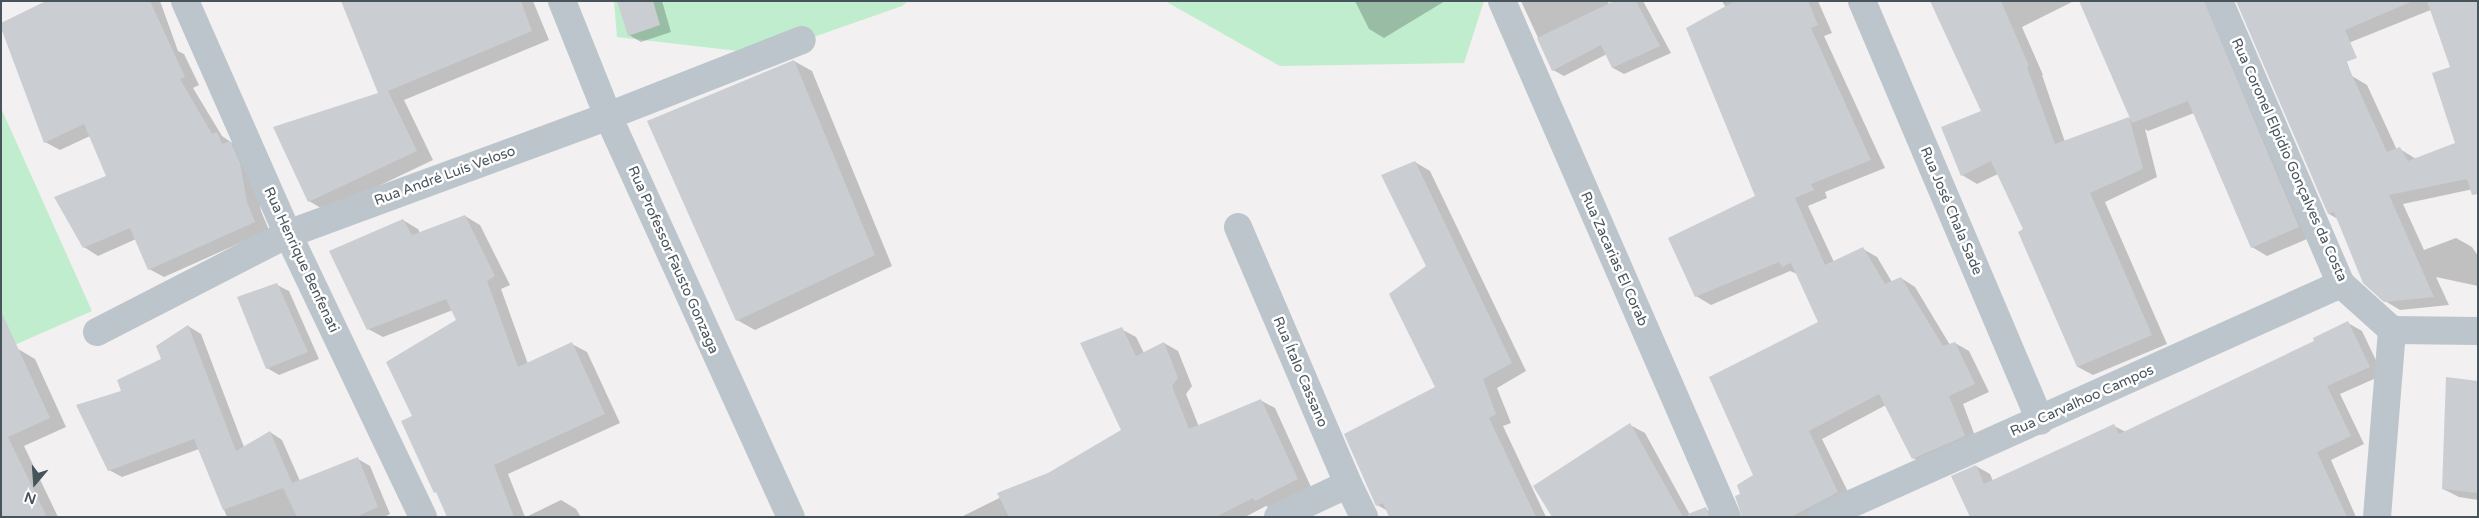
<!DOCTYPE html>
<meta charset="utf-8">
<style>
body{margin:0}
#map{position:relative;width:2479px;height:518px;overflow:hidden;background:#f2f0f0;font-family:"Varela Round",sans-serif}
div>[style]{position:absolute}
.green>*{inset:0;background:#c0edce}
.shadow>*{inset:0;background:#0003}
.building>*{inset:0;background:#cacdd2}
.minor>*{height:28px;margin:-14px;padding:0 14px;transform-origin:14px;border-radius:14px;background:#bcc5cc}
span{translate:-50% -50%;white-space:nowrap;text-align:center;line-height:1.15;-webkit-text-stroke:5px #fff;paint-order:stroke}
.street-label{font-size:14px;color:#48545c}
.frame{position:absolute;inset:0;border:2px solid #48545c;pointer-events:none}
.north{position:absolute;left:10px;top:458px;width:50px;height:50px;-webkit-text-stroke:4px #fff;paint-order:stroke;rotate:198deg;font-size:14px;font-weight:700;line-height:20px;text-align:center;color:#48545c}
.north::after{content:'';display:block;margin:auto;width:18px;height:22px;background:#48545c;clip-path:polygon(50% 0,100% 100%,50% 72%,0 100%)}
</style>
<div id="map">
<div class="green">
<div style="clip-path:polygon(614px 1px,908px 1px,902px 6px,765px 54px,617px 37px)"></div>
<div style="clip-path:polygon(1165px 1px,1484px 1px,1464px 63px,1280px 66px)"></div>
<div style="clip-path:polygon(1px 108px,92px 311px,1px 351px)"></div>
</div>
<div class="shadow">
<div style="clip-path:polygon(49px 1px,160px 1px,178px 51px,184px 54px,199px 85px,193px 88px,222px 136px,244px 151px,254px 173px,261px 211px,269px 230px,164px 277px,149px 269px,136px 239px,98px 256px,84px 247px,108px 177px,90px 136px,60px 150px,45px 142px)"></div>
<div style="clip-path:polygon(343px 1px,533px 1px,549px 40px,404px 100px,433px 160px,326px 211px,309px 201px,379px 94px)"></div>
<div style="clip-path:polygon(618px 1px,662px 1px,671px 32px,641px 42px,629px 35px)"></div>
<div style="clip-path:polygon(1355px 1px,1445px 1px,1384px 38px,1369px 29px)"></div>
<div style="clip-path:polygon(1521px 1px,1608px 1px,1609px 5px,1617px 1px,1643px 1px,1671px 53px,1624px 74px,1613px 68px,1607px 54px,1564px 76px,1553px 70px)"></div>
<div style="clip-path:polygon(1722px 1px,1818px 1px,1832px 33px,1824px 36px,1885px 168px,1825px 192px,1827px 198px,1808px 206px,1834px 262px,1863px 249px,1877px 257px,1892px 282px,1901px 278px,1915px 287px,1950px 345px,1955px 343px,1969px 351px,1989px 392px,1963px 404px,1978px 444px,1928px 467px,1913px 458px,1886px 405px,1822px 439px,1852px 500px,1820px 517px,1743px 517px,1742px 495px,1754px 475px,1819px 323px,1797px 274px,1790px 271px,1711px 305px,1696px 296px,1757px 197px,1726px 8px)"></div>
<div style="clip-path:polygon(1931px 1px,2074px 1px,2022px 27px,2043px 75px,2042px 75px,2065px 142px,2131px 118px,2080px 1px,2221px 1px,2314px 236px,2267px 256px,2252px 247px,2194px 113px,2148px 131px,2145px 129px,2157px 177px,2105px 202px,2167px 344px,2093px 375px,2078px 367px,2025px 230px,1998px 174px,1977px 184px,1962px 175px,1982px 112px)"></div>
<div style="clip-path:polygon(2237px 1px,2453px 1px,2341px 46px,2352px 76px,2367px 85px,2397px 150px,2400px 149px,2416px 159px,2457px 144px,2451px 68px,2478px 34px,2478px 188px,2403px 204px,2424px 250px,2456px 238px,2472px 247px,2478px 256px,2478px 286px,2436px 277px,2449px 305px,2400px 310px,2385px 301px,2338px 219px,2329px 214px)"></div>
<div style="clip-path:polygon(794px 61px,812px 71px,892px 266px,755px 330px,737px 320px)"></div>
<div style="clip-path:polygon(1415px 162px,1430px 171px,1526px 371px,1497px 388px,1511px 423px,1503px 426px,1546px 517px,1390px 517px,1388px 511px,1377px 505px,1437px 388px,1428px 266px)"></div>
<div style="clip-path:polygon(465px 216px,480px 225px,510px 285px,501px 289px,528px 364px,572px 344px,587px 352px,620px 423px,508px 474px,525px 517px,449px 517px,414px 416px,458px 321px,453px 310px,383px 337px,368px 329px,403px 220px,418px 229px,420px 233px)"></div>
<div style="clip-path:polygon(277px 285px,289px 291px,319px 359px,279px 375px,267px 368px)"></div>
<div style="clip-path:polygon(2348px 323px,2362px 331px,2383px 375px,2340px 394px,2364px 444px,2331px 460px,2356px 517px,1971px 517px,1976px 466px,1990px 474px,1993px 481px,2114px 426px,2126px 432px,2316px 342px)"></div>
<div style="clip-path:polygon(188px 326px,201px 334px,244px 447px,270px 432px,282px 440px,300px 481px,358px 459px,370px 466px,390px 514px,384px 517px,227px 517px,199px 449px,122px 477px,109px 470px,122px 391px,163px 359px)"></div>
<div style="clip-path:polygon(1121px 329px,1136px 337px,1144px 353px,1164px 343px,1178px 351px,1192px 386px,1186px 394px,1199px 427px,1260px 400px,1275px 408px,1311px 487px,1270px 508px,1266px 506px,1245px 517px,961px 517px,1048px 474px,1123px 430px)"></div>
<div style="clip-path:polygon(1px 345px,18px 349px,35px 359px,66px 427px,24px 446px,58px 517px,1px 517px)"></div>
<div style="clip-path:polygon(2478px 382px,2478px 500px,2459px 497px,2443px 489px)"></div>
<div style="clip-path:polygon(1630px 425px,1645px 433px,1690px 515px,1706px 509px,1720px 517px,1554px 517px)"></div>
<div style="clip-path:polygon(561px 500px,576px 509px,581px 517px,526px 517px)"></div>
</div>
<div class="building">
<div style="clip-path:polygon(46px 1px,150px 1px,185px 77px,180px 79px,212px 134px,217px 132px,222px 144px,230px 141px,240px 163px,247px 202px,255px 222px,148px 270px,130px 228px,83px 248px,54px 197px,106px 176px,84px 124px,44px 143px,1px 28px,1px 23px)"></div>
<div style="clip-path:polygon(341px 1px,521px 1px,532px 31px,388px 91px,417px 151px,308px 202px,273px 127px,378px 93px)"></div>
<div style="clip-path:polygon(617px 1px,653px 1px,660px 25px,628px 36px)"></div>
<div style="clip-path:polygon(1614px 1px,1636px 1px,1660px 46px,1612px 68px,1601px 45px,1552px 71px,1537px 38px)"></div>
<div style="clip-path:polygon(1735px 1px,1808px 1px,1818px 25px,1811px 28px,1871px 160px,1811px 184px,1814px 190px,1795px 198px,1825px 265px,1863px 247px,1885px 284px,1901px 277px,1943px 346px,1955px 342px,1975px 384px,1949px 396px,1965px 436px,1912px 459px,1879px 394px,1809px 431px,1838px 492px,1791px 517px,1742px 517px,1735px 496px,1740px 494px,1737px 485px,1753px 475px,1709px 377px,1818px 322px,1791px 263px,1782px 267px,1779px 262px,1695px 297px,1668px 238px,1755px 196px,1686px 28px)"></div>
<div style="clip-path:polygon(1930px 1px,2001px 1px,2029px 66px,2027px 67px,2055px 144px,2129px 117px,2143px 169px,2090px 193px,2152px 335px,2077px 367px,2018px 232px,2023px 229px,1991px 161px,1961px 176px,1941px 127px,1981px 111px)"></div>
<div style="clip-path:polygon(2079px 1px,2204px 1px,2299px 227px,2251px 248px,2188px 101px,2132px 123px)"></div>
<div style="clip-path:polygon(2236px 1px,2413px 1px,2345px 30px,2357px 58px,2346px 62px,2387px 152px,2400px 147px,2408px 161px,2455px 143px,2432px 73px,2450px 67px,2427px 1px,2478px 1px,2478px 194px,2472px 195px,2467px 179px,2389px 195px,2434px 297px,2384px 302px,2363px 283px,2334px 212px,2328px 214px)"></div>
<div style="clip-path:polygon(794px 60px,875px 255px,736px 321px,647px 121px)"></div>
<div style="clip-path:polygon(1415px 161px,1512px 363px,1483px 379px,1496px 414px,1489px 418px,1536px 517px,1389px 517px,1383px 503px,1376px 506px,1344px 434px,1435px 387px,1389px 294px,1426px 266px,1381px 175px)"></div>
<div style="clip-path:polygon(465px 215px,495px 276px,487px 281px,518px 367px,572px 342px,605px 414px,494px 465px,514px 517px,447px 517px,436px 492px,434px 493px,401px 421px,412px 416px,386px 362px,456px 320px,446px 299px,367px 330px,329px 251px,403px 219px,412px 235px)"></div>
<div style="clip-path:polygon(277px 283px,308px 352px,266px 369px,237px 297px)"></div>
<div style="clip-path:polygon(1px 311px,50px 418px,8px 437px,47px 517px,1px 517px)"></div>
<div style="clip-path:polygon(2348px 321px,2370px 367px,2327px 386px,2351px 436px,2317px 452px,2347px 517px,1970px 517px,1951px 476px,1976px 465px,1984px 484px,2114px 424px,2119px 434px,2314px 341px,2313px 338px)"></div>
<div style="clip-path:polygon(188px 325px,236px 451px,270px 431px,292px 483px,358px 457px,378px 507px,356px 517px,297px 517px,283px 488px,223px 510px,194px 439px,108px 471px,76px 405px,121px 391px,117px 380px,161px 359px,156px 346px)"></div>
<div style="clip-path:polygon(1122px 327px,1136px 356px,1164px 342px,1178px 378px,1172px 386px,1189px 429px,1261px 399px,1298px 479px,1255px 501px,1253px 498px,1216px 517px,1009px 517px,997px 493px,1048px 473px,1121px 430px,1080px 343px)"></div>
<div style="clip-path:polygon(2446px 377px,2478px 381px,2478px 493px,2442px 489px)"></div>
<div style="clip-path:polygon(1630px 423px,1683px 517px,1552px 517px,1533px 486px)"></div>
<div style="clip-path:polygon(1706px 507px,1710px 517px,1688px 517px,1688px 514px)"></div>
</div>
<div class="minor">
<div style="left:185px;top:1px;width:255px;rotate:66.2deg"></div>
<div style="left:288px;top:234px;width:314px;rotate:64.5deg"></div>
<div style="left:562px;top:1px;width:124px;rotate:68.2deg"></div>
<div style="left:608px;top:116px;width:441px;rotate:65.5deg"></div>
<div style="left:1502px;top:1px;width:563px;rotate:66.44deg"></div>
<div style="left:1862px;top:1px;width:456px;rotate:67deg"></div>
<div style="left:2219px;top:1px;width:308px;rotate:66.7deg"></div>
<div style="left:2341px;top:284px;width:69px;rotate:42deg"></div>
<div style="left:1238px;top:227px;width:280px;rotate:66.8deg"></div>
<div style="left:1348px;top:484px;width:37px;rotate:64deg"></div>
<div style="left:2392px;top:330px;width:86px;rotate:0.7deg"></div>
<div style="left:97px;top:332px;width:215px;rotate:-27.2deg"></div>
<div style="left:288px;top:234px;width:341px;rotate:-20.2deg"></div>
<div style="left:608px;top:116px;width:208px;rotate:-21.4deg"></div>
<div style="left:1278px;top:517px;width:77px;rotate:-25.2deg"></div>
<div style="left:1822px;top:517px;width:569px;rotate:-24.18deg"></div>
<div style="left:2377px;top:517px;width:188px;rotate:-85.4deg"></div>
</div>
<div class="street-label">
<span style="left:2289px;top:160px;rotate:66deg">Rua Coronel Elpídio Gonçalves da Costa</span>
<span style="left:445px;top:176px;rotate:-20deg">Rua André Luís Veloso</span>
<span style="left:1951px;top:211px;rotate:67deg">Rua José Chala Sade</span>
<span style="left:1614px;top:259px;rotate:66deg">Rua Zacarias El Corab</span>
<span style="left:301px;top:260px;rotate:65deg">Rua Henrique Benfenati</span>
<span style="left:673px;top:260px;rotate:66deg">Rua Professor Fausto Gonzaga</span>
<span style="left:1300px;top:372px;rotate:67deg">Rua Ítalo Cassano</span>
<span style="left:2082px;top:401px;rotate:-24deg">Rua Carvalhoo Campos</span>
</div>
<div class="frame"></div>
<div class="north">N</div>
</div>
